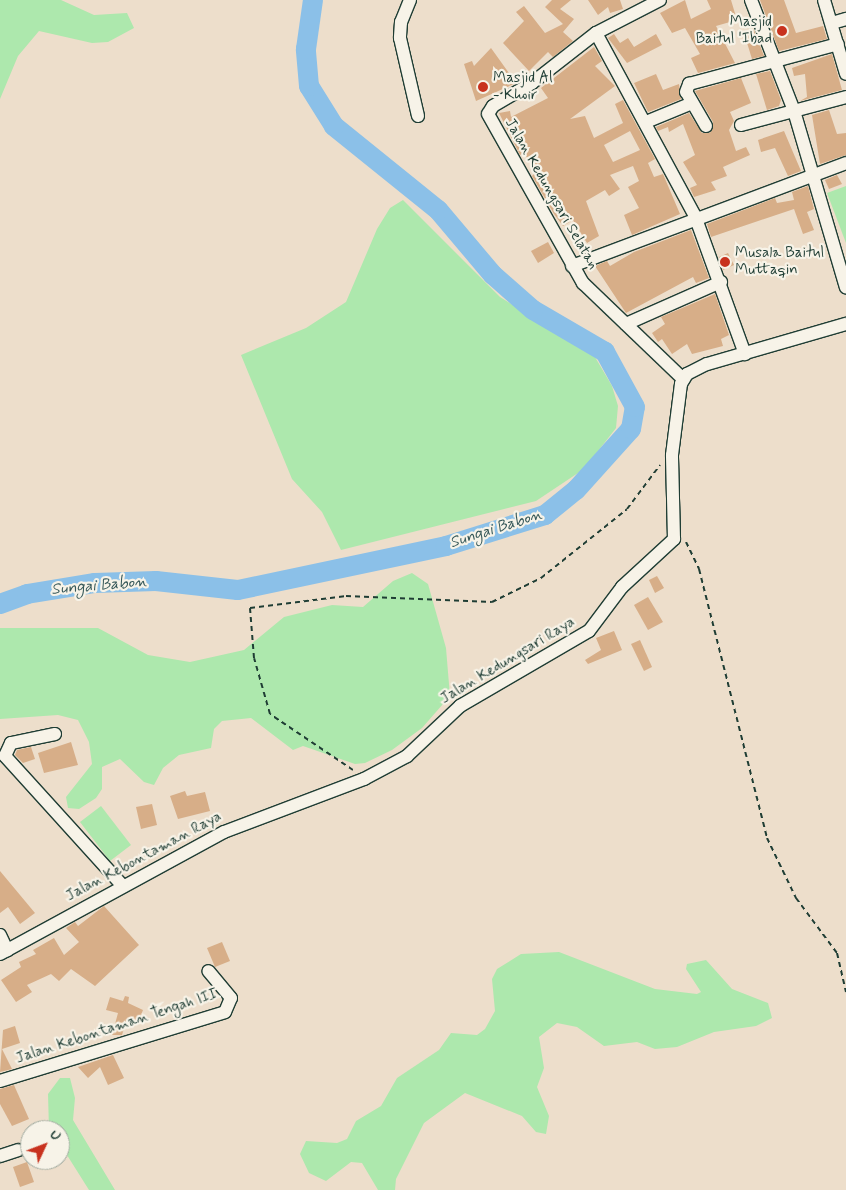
<!DOCTYPE html>
<style>
body{margin:0}
#map{position:relative;width:846px;height:1190px;overflow:hidden;background:#eddecb;font-family:Mynerve,sans-serif}
div>[style]{position:absolute}
.green>*{inset:0;background:#ade8ad}
.river>*{height:20px;margin:-10px;padding:0 10px;transform-origin:10px;border-radius:10px;background:#8bc0e8}
.building>*{inset:0;background:#d7ae88}
.path>*{height:2px;margin-top:-1px;transform-origin:0;background:repeating-linear-gradient(90deg,#1f3d34 0 5px,transparent 0 9px)}
.roads{filter:drop-shadow(1px 0 #1f3d34) drop-shadow(-1px 0 #1f3d34) drop-shadow(0 1px #1f3d34) drop-shadow(0 -1px #1f3d34)}
.minor>*{height:12px;margin:-6px;padding:0 6px;transform-origin:6px;border-radius:6px;background:#f7f3e8}
.dots>*{width:14px;height:14px;translate:-50% -50%;box-sizing:border-box;border:2px solid #f7f3e8;border-radius:50%}
span{translate:-50% -50%;white-space:nowrap;text-align:center;line-height:1.15;-webkit-text-stroke:4.5px #f7f3e8;paint-order:stroke}
.poi-label{font-size:15px;color:#1f3d34}
.right{translate:-100% -50%;text-align:right}
.left{translate:0 -50%;text-align:left}
.street-label{font-size:15px;color:#1f3d34}
.water-label{font-size:16px;color:#355758;font-style:italic}
.north{position:absolute;left:20px;top:1120px;width:50px;height:50px;box-sizing:border-box;background:#f7f3e8;border:1px solid #a1aaa0;border-radius:50%;rotate:47deg;font-size:14px;font-weight:700;line-height:20px;text-align:center;color:#1f3d34}
.north::after{content:'';display:block;margin:auto;width:18px;height:22px;background:#c8321e;clip-path:polygon(50% 0,100% 100%,50% 72%,0 100%)}
</style>
<div id="map">
<div class="green">
<div style="clip-path:polygon(0 0,61px 0,94px 15px,127px 13px,134px 28px,108px 42px,92px 43px,39px 31px,18px 56px,0 99px)"></div>
<div style="clip-path:polygon(846px 186px,846px 243px,827px 193px)"></div>
<div style="clip-path:polygon(403px 200px,500px 297px,595px 357px,612px 386px,618px 406px,616px 428px,584px 469px,536px 501px,341px 550px,322px 512px,292px 479px,241px 355px,306px 328px,346px 302px,377px 229px,390px 208px)"></div>
<div style="clip-path:polygon(412px 573px,428px 584px,446px 648px,450px 696px,422px 728px,392px 750px,365px 763px,355px 764px,303px 746px,293px 750px,251px 718px,222px 721px,214px 729px,211px 748px,179px 755px,163px 768px,154px 785px,144px 782px,120px 759px,102px 767px,102px 789px,96px 798px,79px 809px,68px 808px,66px 797px,92px 764px,89px 742px,78px 720px,58px 715px,0 719px,0 628px,98px 628px,148px 655px,190px 662px,244px 650px,284px 617px,332px 605px,363px 607px,393px 581px)"></div>
<div style="clip-path:polygon(101px 806px,131px 845px,110px 861px,80px 822px)"></div>
<div style="clip-path:polygon(559px 952px,655px 989px,697px 994px,701px 992px,686px 969px,687px 964px,706px 960px,732px 989px,768px 1003px,772px 1018px,756px 1026px,714px 1032px,677px 1047px,655px 1049px,637px 1042px,604px 1046px,577px 1027px,557px 1023px,539px 1037px,544px 1068px,537px 1087px,549px 1116px,546px 1134px,536px 1132px,522px 1116px,465px 1093px,424px 1123px,396px 1179px,395px 1190px,378px 1190px,362px 1163px,351px 1162px,326px 1181px,309px 1173px,300px 1154px,306px 1141px,337px 1143px,347px 1139px,356px 1121px,381px 1106px,397px 1078px,439px 1050px,451px 1033px,477px 1035px,485px 1029px,495px 1011px,492px 979px,497px 969px,521px 954px)"></div>
<div style="clip-path:polygon(60px 1078px,70px 1078px,75px 1098px,73px 1120px,115px 1190px,89px 1190px,60px 1144px,60px 1130px,49px 1130px,48px 1094px)"></div>
</div>
<div class="river">
<div style="left:0;top:604px;width:29px;rotate:-20deg"></div>
<div style="left:27px;top:594px;width:69px;rotate:-9.2deg"></div>
<div style="left:95px;top:583px;width:61px;rotate:-1.9deg"></div>
<div style="left:156px;top:581px;width:82px;rotate:6.3deg"></div>
<div style="left:238px;top:590px;width:213px;rotate:-11.9deg"></div>
<div style="left:446px;top:546px;width:104px;rotate:-17.4deg"></div>
<div style="left:545px;top:515px;width:40px;rotate:-39deg"></div>
<div style="left:576px;top:490px;width:82px;rotate:-48deg"></div>
<div style="left:631px;top:429px;width:22px;rotate:-80deg"></div>
<div style="left:635px;top:407px;width:63px;rotate:-118.6deg"></div>
<div style="left:605px;top:352px;width:83px;rotate:-149.7deg"></div>
<div style="left:533px;top:310px;width:53px;rotate:-138.8deg"></div>
<div style="left:493px;top:275px;width:85px;rotate:-130.2deg"></div>
<div style="left:438px;top:210px;width:134px;rotate:-141.1deg"></div>
<div style="left:334px;top:126px;width:47px;rotate:-122deg"></div>
<div style="left:309px;top:86px;width:37px;rotate:-95deg"></div>
<div style="left:306px;top:49px;width:49px;rotate:-81.9deg"></div>
</div>
<div class="building">
<div style="clip-path:polygon(552px 0,571px 0,560px 9px,574px 19px,563px 32px,573px 41px,553px 57px,548px 52px,529px 71px,503px 43px,524px 21px,516px 12px,524px 6px,545px 33px,563px 24px,545px 7px)"></div>
<div style="clip-path:polygon(588px 0,620px 0,623px 9px,610px 13px,608px 7px,598px 15px)"></div>
<div style="clip-path:polygon(685px 0,691px 19px,711px 9px,707px 0,731px 0,737px 20px,716px 26px,735px 63px,698px 73px,691px 58px,700px 54px,685px 28px,672px 33px,660px 13px)"></div>
<div style="clip-path:polygon(760px 0,784px 0,796px 33px,823px 26px,827px 39px,779px 51px)"></div>
<div style="clip-path:polygon(754px 30px,764px 56px,752px 59px,744px 33px)"></div>
<div style="clip-path:polygon(614px 34px,620px 43px,628px 38px,634px 47px,656px 34px,662px 45px,627px 63px,608px 38px)"></div>
<div style="clip-path:polygon(evenodd,594px 47px,602px 61px,595px 66px,615px 86px,570px 119px,585px 116px,594px 138px,623px 123px,615px 104px,623px 100px,655px 159px,648px 163px,654px 177px,663px 174px,680px 214px,632px 235px,624px 215px,639px 208px,628px 187px,639px 181px,633px 166px,610px 175px,620px 189px,609px 196px,605px 190px,586px 201px,599px 236px,587px 243px,573px 220px,563px 226px,554px 214px,532px 176px,536px 172px,524px 153px,520px 155px,499px 113px,510px 111px,511px 117px,548px 98px,541px 88px,594px 47px,630px 131px,640px 150px,613px 162px,604px 145px,630px 131px)"></div>
<div style="clip-path:polygon(491px 48px,516px 83px,476px 101px,464px 64px,472px 61px,474px 66px)"></div>
<div style="clip-path:polygon(832px 54px,842px 90px,800px 101px,807px 97px,805px 74px,794px 76px,792px 68px)"></div>
<div style="clip-path:polygon(770px 71px,781px 100px,779px 106px,767px 110px,756px 74px)"></div>
<div style="clip-path:polygon(656px 74px,663px 90px,679px 84px,681px 99px,648px 112px,634px 83px)"></div>
<div style="clip-path:polygon(741px 78px,751px 103px,730px 112px,734px 121px,729px 130px,736px 151px,746px 147px,750px 155px,723px 167px,727px 176px,711px 182px,716px 190px,694px 197px,690px 188px,697px 185px,683px 162px,695px 155px,683px 124px,669px 132px,668px 127px,658px 131px,656px 127px,689px 113px,702px 133px,710px 133px,713px 122px,695px 91px)"></div>
<div style="clip-path:polygon(829px 110px,837px 134px,846px 133px,846px 155px,820px 164px,812px 115px)"></div>
<div style="clip-path:polygon(784px 131px,801px 171px,788px 176px,775px 148px,761px 152px,758px 140px)"></div>
<div style="clip-path:polygon(837px 175px,842px 184px,829px 189px,825px 180px)"></div>
<div style="clip-path:polygon(808px 186px,814px 209px,807px 212px,814px 230px,803px 234px,794px 209px,711px 237px,707px 224px,775px 198px,777px 203px,794px 200px,792px 192px)"></div>
<div style="clip-path:polygon(691px 230px,709px 278px,696px 283px,693px 277px,626px 313px,595px 266px,607px 261px,610px 266px,634px 252px)"></div>
<div style="clip-path:polygon(548px 242px,554px 253px,538px 263px,531px 251px)"></div>
<div style="clip-path:polygon(728px 253px,734px 265px,723px 270px,719px 257px)"></div>
<div style="clip-path:polygon(715px 294px,729px 335px,721px 339px,723px 346px,692px 354px,687px 344px,672px 354px,662px 339px,658px 342px,652px 333px,665px 324px,661px 317px)"></div>
<div style="clip-path:polygon(657px 576px,664px 588px,655px 593px,649px 580px)"></div>
<div style="clip-path:polygon(648px 597px,663px 622px,648px 630px,634px 605px)"></div>
<div style="clip-path:polygon(614px 631px,622px 650px,588px 664px,585px 660px,601px 650px,596px 638px)"></div>
<div style="clip-path:polygon(640px 640px,652px 667px,644px 671px,631px 644px)"></div>
<div style="clip-path:polygon(71px 742px,78px 765px,44px 773px,38px 753px)"></div>
<div style="clip-path:polygon(31px 747px,35px 759px,23px 763px,15px 755px,17px 750px)"></div>
<div style="clip-path:polygon(185px 791px,187px 796px,205px 792px,210px 811px,178px 819px,170px 796px)"></div>
<div style="clip-path:polygon(152px 804px,157px 825px,141px 829px,136px 807px)"></div>
<div style="clip-path:polygon(0 871px,35px 913px,20px 924px,8px 907px,0 913px)"></div>
<div style="clip-path:polygon(104px 906px,139px 945px,95px 986px,71px 969px,59px 981px,51px 974px,27px 985px,32px 992px,16px 1002px,1px 980px,21px 967px,19px 962px,36px 954px,33px 950px,54px 938px,64px 955px,79px 942px,66px 928px,75px 922px,78px 926px)"></div>
<div style="clip-path:polygon(222px 942px,230px 961px,215px 967px,207px 948px)"></div>
<div style="clip-path:polygon(125px 996px,129px 997px,128px 1003px,143px 1010px,138px 1023px,127px 1019px,122px 1035px,112px 1035px,118px 1013px,106px 1010px,110px 997px,123px 1001px)"></div>
<div style="clip-path:polygon(15px 1026px,20px 1043px,2px 1049px,12px 1069px,0 1072px,3px 1030px)"></div>
<div style="clip-path:polygon(113px 1055px,124px 1078px,108px 1085px,100px 1067px,88px 1078px,78px 1067px)"></div>
<div style="clip-path:polygon(14px 1085px,29px 1119px,12px 1126px,0 1104px,0 1089px)"></div>
<div style="clip-path:polygon(27px 1162px,34px 1182px,20px 1187px,13px 1167px)"></div>
</div>
<div class="path">
<div style="left:686px;top:542px;width:30px;rotate:64deg"></div>
<div style="left:699px;top:569px;width:277px;rotate:75.8deg"></div>
<div style="left:767px;top:838px;width:67px;rotate:64.2deg"></div>
<div style="left:796px;top:898px;width:69px;rotate:53.3deg"></div>
<div style="left:837px;top:953px;width:40px;rotate:77deg"></div>
<div style="left:353px;top:770px;width:100px;rotate:-146deg"></div>
<div style="left:270px;top:714px;width:58px;rotate:-105.9deg"></div>
<div style="left:254px;top:658px;width:50px;rotate:-94.6deg"></div>
<div style="left:250px;top:608px;width:97px;rotate:-7.1deg"></div>
<div style="left:346px;top:596px;width:146px;rotate:2.4deg"></div>
<div style="left:492px;top:602px;width:55px;rotate:-26.1deg"></div>
<div style="left:541px;top:578px;width:110px;rotate:-38.7deg"></div>
<div style="left:627px;top:509px;width:55px;rotate:-53.1deg"></div>
</div>
<div class="roads">
<div class="minor">
<div style="left:410px;top:0;width:24px;rotate:112deg"></div>
<div style="left:401px;top:22px;width:16px;rotate:94deg"></div>
<div style="left:400px;top:38px;width:80px;rotate:77deg"></div>
<div style="left:660px;top:0;width:72px;rotate:152.7deg"></div>
<div style="left:596px;top:33px;width:81px;rotate:142deg"></div>
<div style="left:532px;top:83px;width:45px;rotate:149.5deg"></div>
<div style="left:493px;top:106px;width:9px;rotate:122deg"></div>
<div style="left:488px;top:114px;width:194px;rotate:60.7deg"></div>
<div style="left:583px;top:283px;width:139px;rotate:43.8deg"></div>
<div style="left:751px;top:0;width:119px;rotate:68.8deg"></div>
<div style="left:794px;top:111px;width:184px;rotate:73.6deg"></div>
<div style="left:824px;top:0;width:77px;rotate:73.4deg"></div>
<div style="left:832px;top:23px;width:15px;rotate:-16deg"></div>
<div style="left:596px;top:33px;width:208px;rotate:61.6deg"></div>
<div style="left:695px;top:216px;width:147px;rotate:70.1deg"></div>
<div style="left:646px;top:122px;width:50px;rotate:-22.4deg"></div>
<div style="left:741px;top:125px;width:109px;rotate:-14.9deg"></div>
<div style="left:706px;top:126px;width:39px;rotate:-120deg"></div>
<div style="left:686px;top:92px;width:9px;rotate:-69deg"></div>
<div style="left:689px;top:84px;width:154px;rotate:-15deg"></div>
<div style="left:572px;top:266px;width:293px;rotate:-20.6deg"></div>
<div style="left:626px;top:324px;width:104px;rotate:-23.9deg"></div>
<div style="left:55px;top:734px;width:45px;rotate:168.4deg"></div>
<div style="left:11px;top:743px;width:14px;rotate:115deg"></div>
<div style="left:5px;top:756px;width:176px;rotate:47.8deg"></div>
<div style="left:0;top:935px;width:17px;rotate:65deg"></div>
<div style="left:0;top:954px;width:255px;rotate:-28.6deg"></div>
<div style="left:224px;top:832px;width:150px;rotate:-20.7deg"></div>
<div style="left:364px;top:779px;width:49px;rotate:-28.1deg"></div>
<div style="left:407px;top:756px;width:73px;rotate:-43.3deg"></div>
<div style="left:460px;top:706px;width:149px;rotate:-30.2deg"></div>
<div style="left:589px;top:631px;width:55px;rotate:-53.1deg"></div>
<div style="left:622px;top:587px;width:71px;rotate:-42.7deg"></div>
<div style="left:674px;top:539px;width:84px;rotate:-91.4deg"></div>
<div style="left:672px;top:455px;width:72px;rotate:-82.8deg"></div>
<div style="left:681px;top:384px;width:12px;rotate:-59deg"></div>
<div style="left:687px;top:374px;width:22px;rotate:-27deg"></div>
<div style="left:707px;top:364px;width:145px;rotate:-16.1deg"></div>
<div style="left:0;top:1081px;width:235px;rotate:-17deg"></div>
<div style="left:225px;top:1012px;width:15px;rotate:-67deg"></div>
<div style="left:231px;top:998px;width:35px;rotate:-130deg"></div>
<div style="left:0;top:1156px;width:19px;rotate:-18deg"></div>
</div>
</div>
<div class="dots">
<div style="left:782px;top:31px;background:#c8321e"></div>
<div style="left:483px;top:87px;background:#c8321e"></div>
<div style="left:725px;top:262px;background:#c8321e"></div>
</div>
<div class="poi-label">
<span class="right" style="left:772px;top:31px">Masjid<br>Baitul 'Ibad</span>
<span class="left" style="left:493px;top:87px">Masjid Al<br>- Khoir</span>
<span class="left" style="left:735px;top:262px">Musala Baitul<br>Muttaqin</span>
</div>
<div class="street-label">
<span style="left:551px;top:194px;rotate:60deg">Jalan Kedungsari Selatan</span>
<span style="left:508px;top:661px;rotate:-31deg">Jalan Kedungsari Raya</span>
<span style="left:144px;top:857px;rotate:-28deg">Jalan Kebontaman Raya</span>
<span style="left:117px;top:1027px;rotate:-18deg">Jalan Kebontaman Tengah III</span>
</div>
<div class="water-label">
<span style="left:496px;top:529px;rotate:-18deg">Sungai Babon</span>
<span style="left:99px;top:586px;rotate:-5deg">Sungai Babon</span>
</div>
<div class="north">U</div>
</div>
